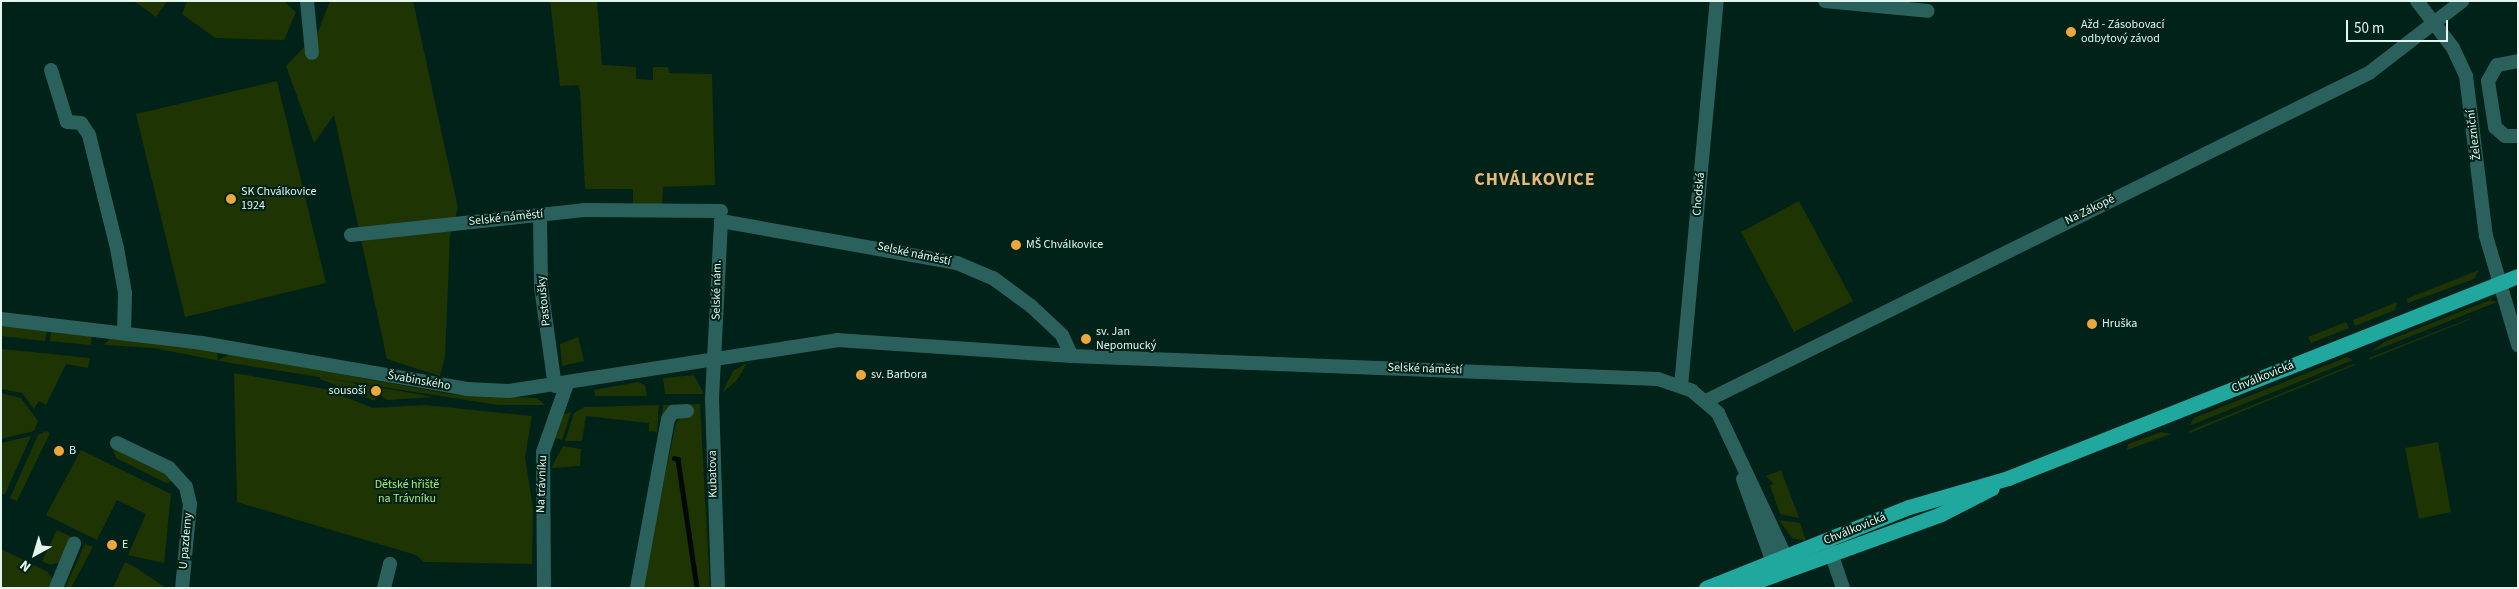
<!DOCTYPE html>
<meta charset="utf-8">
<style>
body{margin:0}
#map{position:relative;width:2519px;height:589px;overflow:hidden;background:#012218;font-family:"Source Sans 3",sans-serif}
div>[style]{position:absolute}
.green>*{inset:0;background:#1f3403}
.stream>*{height:4.5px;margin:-2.25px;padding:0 2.25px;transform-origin:2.25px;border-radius:2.25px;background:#00080b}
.minor>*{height:14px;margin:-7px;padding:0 7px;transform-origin:7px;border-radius:7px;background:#2b615c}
.major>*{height:15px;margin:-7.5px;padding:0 7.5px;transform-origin:7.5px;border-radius:7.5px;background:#20a79e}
.dots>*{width:14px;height:14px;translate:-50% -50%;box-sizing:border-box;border:2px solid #012218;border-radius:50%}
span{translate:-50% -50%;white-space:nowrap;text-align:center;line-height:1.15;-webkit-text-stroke:4px #012218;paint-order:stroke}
.poi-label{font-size:12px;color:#e3f5ed}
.left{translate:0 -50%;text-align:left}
.right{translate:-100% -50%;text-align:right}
.street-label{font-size:12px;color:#e3f5ed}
.park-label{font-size:12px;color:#aee671}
.district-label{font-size:18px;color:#e9b777;font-weight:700;letter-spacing:1px}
.frame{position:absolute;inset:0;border:2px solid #e3f5ed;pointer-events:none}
.north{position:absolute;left:10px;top:529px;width:50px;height:50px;-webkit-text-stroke:4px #012218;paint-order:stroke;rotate:219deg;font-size:14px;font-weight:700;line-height:20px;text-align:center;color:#e3f5ed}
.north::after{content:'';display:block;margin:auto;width:18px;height:22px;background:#e3f5ed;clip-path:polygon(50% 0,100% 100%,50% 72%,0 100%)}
.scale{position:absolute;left:2346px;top:20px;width:102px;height:22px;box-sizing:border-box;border:2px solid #e3f5ed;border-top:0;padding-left:6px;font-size:15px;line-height:18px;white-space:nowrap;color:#e3f5ed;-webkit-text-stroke:4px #012218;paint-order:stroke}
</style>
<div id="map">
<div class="green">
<div style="clip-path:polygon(134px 1px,167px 1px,156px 17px)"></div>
<div style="clip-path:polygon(187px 1px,284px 1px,296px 12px,284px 40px,215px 38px,182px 14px)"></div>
<div style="clip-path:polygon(330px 1px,413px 1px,458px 208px,450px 235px,445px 358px,440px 376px,387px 359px,334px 115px,314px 143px,286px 66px,317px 34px)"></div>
<div style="clip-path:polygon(550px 1px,597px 1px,602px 65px,636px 67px,636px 79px,653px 80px,653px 67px,668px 67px,669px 73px,712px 74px,715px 185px,663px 187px,662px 208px,633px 209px,633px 189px,585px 189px,580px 91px,578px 85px,560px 86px)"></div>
<div style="clip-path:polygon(277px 81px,326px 283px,185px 317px,136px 114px)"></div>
<div style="clip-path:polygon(1799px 201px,1853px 301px,1794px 332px,1741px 232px)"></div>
<div style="clip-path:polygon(2479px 270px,2474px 279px,2408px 303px,2406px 299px)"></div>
<div style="clip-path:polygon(2490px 300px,2497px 302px,2371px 352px,2384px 342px)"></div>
<div style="clip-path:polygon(2397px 302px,2395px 310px,2355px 326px,2353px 320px)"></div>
<div style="clip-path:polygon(2471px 318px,2471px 319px,2369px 360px,2369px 358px)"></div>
<div style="clip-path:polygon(2346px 322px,2349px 328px,2311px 343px,2308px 337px)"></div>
<div style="clip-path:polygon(1px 326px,47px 331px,45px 341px,1px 336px)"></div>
<div style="clip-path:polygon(51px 331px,92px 335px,91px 345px,50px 341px)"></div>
<div style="clip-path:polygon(578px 337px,584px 361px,562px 366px,560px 344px)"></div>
<div style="clip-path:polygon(110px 338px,217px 351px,218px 360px,231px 354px,449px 394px,537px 398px,545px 405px,498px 405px,230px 363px,154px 348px,104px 345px)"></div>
<div style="clip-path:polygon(1px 349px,32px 352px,90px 358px,88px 368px,66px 364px,46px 405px,39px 401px,34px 409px,22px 393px,1px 389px)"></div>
<div style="clip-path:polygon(2347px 357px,2353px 360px,2189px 426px,2194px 418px)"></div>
<div style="clip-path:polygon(747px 363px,737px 380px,722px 393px,733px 371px)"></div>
<div style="clip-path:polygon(2354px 364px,2355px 365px,2190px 433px,2189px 431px)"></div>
<div style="clip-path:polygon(234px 373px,325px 389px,373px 408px,425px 405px,532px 416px,525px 457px,533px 508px,532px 564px,424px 562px,416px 555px,237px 502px)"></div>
<div style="clip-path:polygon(694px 375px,704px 394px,665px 394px,663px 378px)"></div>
<div style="clip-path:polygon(320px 379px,320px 377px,434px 397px,388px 400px,376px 393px,375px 401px)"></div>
<div style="clip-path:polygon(638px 382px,645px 385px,647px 396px,595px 396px,594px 390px)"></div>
<div style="clip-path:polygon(1px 393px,21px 398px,38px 421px,34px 431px,1px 439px)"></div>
<div style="clip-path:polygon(700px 404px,710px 588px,641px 588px,676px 423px,689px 408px,666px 407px,660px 437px,663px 405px)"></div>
<div style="clip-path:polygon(659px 405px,657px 432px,649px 431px,649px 423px,586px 416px,582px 441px,565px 441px,574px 413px,584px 407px)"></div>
<div style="clip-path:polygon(571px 412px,562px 440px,555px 438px,561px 415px)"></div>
<div style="clip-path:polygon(46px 431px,50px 433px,17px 501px,10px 498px,38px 435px)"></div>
<div style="clip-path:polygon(2161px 432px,2171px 434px,2127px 450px,2128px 444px)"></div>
<div style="clip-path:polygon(31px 436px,5px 494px,1px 494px,1px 443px)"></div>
<div style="clip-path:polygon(2438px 442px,2451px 512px,2419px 519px,2405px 448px)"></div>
<div style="clip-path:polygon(563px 446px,581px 449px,580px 466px,551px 468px)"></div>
<div style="clip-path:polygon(112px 447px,171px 476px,173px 481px,166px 483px,116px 458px)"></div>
<div style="clip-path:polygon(81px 450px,171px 494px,164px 563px,128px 555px,146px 514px,117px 500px,97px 540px,46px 515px)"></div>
<div style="clip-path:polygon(1781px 470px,1799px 518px,1780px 514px,1770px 485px,1774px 484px,1766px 476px)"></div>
<div style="clip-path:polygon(1779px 520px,1800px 523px,1806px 541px,1792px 538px)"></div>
<div style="clip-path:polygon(57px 530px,74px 538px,60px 562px,50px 565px,42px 561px)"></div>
<div style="clip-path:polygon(85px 544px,93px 547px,71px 588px,65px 588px)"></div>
<div style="clip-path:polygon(1px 549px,48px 572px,53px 580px,50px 588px,1px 588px)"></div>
<div style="clip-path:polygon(125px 562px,135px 567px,166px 588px,113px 588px)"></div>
</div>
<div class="stream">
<div style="left:674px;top:458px;width:4px;rotate:14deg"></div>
<div style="left:678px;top:459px;width:130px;rotate:81.6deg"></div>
</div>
<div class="minor">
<div style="left:307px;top:1px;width:52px;rotate:84.5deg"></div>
<div style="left:1825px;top:1px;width:103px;rotate:5.5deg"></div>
<div style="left:2417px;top:1px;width:59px;rotate:52.5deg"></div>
<div style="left:2453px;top:48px;width:31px;rotate:65deg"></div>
<div style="left:2466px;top:76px;width:161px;rotate:82.9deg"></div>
<div style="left:2486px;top:236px;width:114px;rotate:73.6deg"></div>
<div style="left:2518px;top:61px;width:21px;rotate:169deg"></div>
<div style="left:2497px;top:65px;width:18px;rotate:119deg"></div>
<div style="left:2488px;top:81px;width:47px;rotate:81.3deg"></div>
<div style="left:2495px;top:127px;width:13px;rotate:42deg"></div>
<div style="left:2505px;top:136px;width:13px"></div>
<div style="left:51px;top:70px;width:54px;rotate:72.9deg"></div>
<div style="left:67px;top:122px;width:14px;rotate:4deg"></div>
<div style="left:81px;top:123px;width:14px;rotate:56deg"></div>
<div style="left:89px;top:135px;width:116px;rotate:76.1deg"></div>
<div style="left:117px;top:248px;width:46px;rotate:79.9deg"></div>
<div style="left:125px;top:293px;width:40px;rotate:91.4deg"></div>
<div style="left:540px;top:215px;width:72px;rotate:89.2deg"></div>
<div style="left:541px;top:287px;width:100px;rotate:82deg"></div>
<div style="left:351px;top:235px;width:234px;rotate:-6.1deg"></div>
<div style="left:584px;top:210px;width:137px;rotate:0.4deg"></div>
<div style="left:1px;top:319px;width:202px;rotate:6.8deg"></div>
<div style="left:202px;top:343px;width:269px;rotate:9.8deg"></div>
<div style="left:467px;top:389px;width:42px;rotate:2.7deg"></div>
<div style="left:509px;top:391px;width:332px;rotate:-8.8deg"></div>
<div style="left:837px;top:340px;width:236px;rotate:3.9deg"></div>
<div style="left:1072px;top:356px;width:586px;rotate:2.25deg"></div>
<div style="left:1658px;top:379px;width:36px;rotate:19deg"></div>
<div style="left:1692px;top:391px;width:34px;rotate:40deg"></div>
<div style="left:1718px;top:413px;width:169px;rotate:64.8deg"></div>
<div style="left:1681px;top:386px;width:387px;rotate:-84.7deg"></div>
<div style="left:1706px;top:401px;width:740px;rotate:-26.32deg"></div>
<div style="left:2369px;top:73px;width:118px;rotate:-37.7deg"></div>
<div style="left:117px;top:443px;width:58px;rotate:25.7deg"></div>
<div style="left:169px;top:468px;width:25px;rotate:48deg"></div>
<div style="left:186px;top:487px;width:17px;rotate:77deg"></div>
<div style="left:190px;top:504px;width:84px;rotate:95.4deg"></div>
<div style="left:1743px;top:479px;width:98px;rotate:70.3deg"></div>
<div style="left:1828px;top:544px;width:46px;rotate:71.2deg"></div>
<div style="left:56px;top:588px;width:48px;rotate:-67.8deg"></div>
<div style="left:384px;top:588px;width:25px;rotate:-76deg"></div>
<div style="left:544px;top:588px;width:136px;rotate:-90.4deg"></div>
<div style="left:543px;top:452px;width:72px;rotate:-70.6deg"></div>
<div style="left:637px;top:588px;width:172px;rotate:-79.6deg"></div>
<div style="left:668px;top:419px;width:9px;rotate:-54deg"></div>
<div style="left:673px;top:412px;width:14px;rotate:-4deg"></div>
<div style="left:718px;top:588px;width:189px;rotate:-91.8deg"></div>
<div style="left:712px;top:399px;width:178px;rotate:-87.1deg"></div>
<div style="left:721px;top:221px;width:240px;rotate:10.1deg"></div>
<div style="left:957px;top:263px;width:39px;rotate:23deg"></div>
<div style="left:993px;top:278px;width:47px;rotate:36.4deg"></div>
<div style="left:1031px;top:306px;width:42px;rotate:43.1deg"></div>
<div style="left:1062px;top:335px;width:23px;rotate:65deg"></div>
</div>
<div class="major">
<div style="left:1706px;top:588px;width:219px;rotate:-21.8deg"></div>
<div style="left:1909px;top:507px;width:103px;rotate:-16.3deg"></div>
<div style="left:2008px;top:478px;width:549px;rotate:-21.61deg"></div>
<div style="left:1738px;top:588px;width:216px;rotate:-20deg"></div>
<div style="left:1941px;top:514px;width:57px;rotate:-27deg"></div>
</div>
<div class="dots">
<div style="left:2071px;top:32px;background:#eea73d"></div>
<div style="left:231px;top:199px;background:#eea73d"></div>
<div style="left:1016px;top:245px;background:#eea73d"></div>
<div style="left:2092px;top:324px;background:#eea73d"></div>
<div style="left:1086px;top:339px;background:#eea73d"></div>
<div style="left:861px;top:375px;background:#eea73d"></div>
<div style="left:376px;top:391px;background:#eea73d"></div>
<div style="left:59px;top:451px;background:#eea73d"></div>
<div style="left:112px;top:545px;background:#eea73d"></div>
</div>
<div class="poi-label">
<span class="left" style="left:2081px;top:32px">Ažd - Zásobovací<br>odbytový závod</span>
<span class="left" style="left:241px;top:199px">SK Chválkovice<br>1924</span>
<span class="left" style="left:1026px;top:245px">MŠ Chválkovice</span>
<span class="left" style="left:2102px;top:324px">Hruška</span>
<span class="left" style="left:1096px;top:339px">sv. Jan<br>Nepomucký</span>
<span class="left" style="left:871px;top:375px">sv. Barbora</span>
<span class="right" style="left:366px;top:391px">sousoší</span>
<span class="left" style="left:69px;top:451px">B</span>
<span class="left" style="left:122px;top:545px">E</span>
</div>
<div class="street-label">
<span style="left:2474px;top:135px;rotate:-97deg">Železniční</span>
<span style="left:1699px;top:194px;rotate:-85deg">Chodská</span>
<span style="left:2090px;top:210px;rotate:-26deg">Na Zákopě</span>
<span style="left:506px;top:218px;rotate:-6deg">Selské náměstí</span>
<span style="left:914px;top:254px;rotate:12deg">Selské náměstí</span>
<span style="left:717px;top:290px;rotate:-89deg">Selské nám.</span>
<span style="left:544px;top:301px;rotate:-96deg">Pastoušky</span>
<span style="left:1425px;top:369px;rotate:2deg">Selské náměstí</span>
<span style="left:2263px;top:377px;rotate:-22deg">Chválkovická</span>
<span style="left:419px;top:381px;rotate:10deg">Švabinského</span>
<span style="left:713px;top:474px;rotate:-91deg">Kubatova</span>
<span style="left:542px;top:484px;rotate:-88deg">Na trávníku</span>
<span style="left:1855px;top:529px;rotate:-22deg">Chválkovická</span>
<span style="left:186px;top:541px;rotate:-85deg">U pazderny</span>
</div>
<div class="park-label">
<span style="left:407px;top:492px">Dětské hřiště<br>na Trávníku</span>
</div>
<div class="district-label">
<span style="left:1535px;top:180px">CHVÁLKOVICE</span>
</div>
<div class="frame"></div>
<div class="north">N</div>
<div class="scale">50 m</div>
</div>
